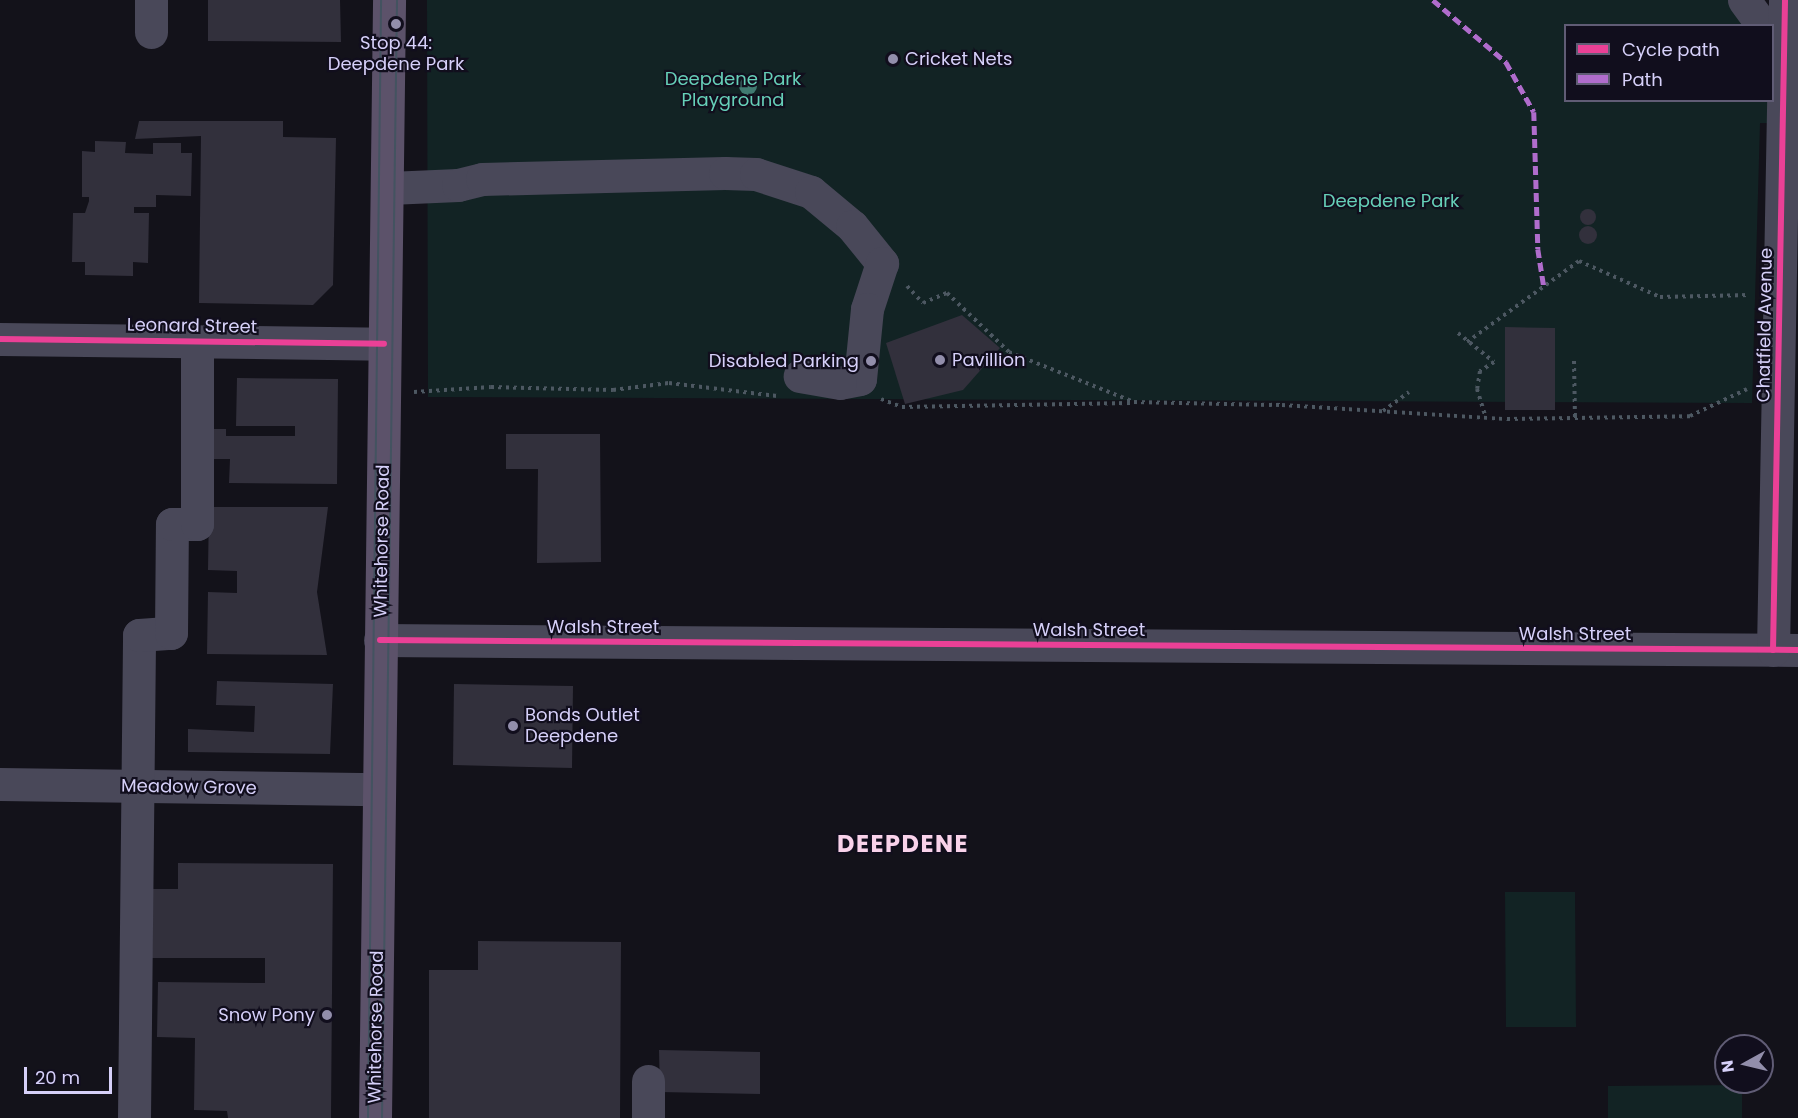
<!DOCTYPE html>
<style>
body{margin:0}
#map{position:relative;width:1798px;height:1118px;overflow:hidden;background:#13121a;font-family:Poppins,sans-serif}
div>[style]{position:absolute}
.green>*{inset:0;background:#122324}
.building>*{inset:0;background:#32303c}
.round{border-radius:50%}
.path>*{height:4px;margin-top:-2px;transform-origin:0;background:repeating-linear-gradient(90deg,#4d5862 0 3px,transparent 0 7.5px)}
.minor>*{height:33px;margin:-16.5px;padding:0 16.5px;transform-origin:16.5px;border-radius:16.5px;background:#494859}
.major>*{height:33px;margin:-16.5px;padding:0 16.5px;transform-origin:16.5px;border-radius:16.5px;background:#5c526a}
.tram>*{height:1.5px;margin:-0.75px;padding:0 0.75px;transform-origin:0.75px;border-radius:0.75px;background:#435360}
.quiet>*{height:4.5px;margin-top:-2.25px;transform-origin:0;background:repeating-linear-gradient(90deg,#b06ccc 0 9px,transparent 0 13.5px)}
.cycleway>*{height:6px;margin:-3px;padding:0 3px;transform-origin:3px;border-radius:3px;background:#ea4096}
.trees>*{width:18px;height:18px;margin:-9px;border-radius:50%;background:#417a71}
.dots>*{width:16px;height:16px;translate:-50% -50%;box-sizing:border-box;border:3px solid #110e1d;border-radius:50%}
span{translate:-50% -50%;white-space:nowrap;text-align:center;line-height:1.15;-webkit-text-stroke:4.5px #110e1d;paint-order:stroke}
.poi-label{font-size:18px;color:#d6d0f9}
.left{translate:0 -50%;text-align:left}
.right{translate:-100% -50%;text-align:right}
.park-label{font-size:18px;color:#66cfb8}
.street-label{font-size:18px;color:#d6d0f9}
.district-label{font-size:24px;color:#f9d2ea;font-weight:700;letter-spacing:1.5px}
.legend{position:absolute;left:1564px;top:24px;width:210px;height:78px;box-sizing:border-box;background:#110e1d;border:2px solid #605c75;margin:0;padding:8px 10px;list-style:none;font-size:18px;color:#d6d0f9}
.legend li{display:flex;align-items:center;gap:12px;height:30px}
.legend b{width:30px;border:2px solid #605c75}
.north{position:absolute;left:1714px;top:1034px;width:60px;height:60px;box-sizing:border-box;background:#110e1d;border:2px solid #605c75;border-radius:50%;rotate:262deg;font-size:16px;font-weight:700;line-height:24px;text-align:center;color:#d6d0f9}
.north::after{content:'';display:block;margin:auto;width:21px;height:27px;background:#928eab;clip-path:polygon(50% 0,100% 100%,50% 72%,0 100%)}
.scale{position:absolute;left:24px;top:1067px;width:88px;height:27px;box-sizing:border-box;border:3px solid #d6d0f9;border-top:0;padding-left:8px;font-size:18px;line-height:21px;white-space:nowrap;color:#d6d0f9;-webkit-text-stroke:4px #110e1d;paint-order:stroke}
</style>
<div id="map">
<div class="green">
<div style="clip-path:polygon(427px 0,1744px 0,1763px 25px,1566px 26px,1566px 100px,1772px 100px,1784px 123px,1760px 123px,1752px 403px,428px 397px)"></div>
<div style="clip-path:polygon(1505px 892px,1575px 892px,1576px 1027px,1506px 1027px)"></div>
<div style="clip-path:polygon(1742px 1085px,1742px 1118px,1608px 1118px,1608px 1086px)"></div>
</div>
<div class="building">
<div style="clip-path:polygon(208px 0,340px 0,341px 42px,208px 41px)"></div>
<div style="clip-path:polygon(139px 121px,283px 121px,283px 137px,336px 138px,333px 285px,313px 305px,199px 303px,201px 136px,135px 139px)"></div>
<div style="clip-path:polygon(95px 141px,126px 142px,125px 153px,153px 154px,153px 143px,181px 143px,181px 153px,192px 153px,191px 196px,156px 195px,156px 207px,134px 207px,134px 213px,149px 213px,148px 263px,133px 262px,133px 276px,85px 275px,85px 262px,72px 262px,73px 213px,85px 213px,89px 201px,89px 197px,82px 197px,82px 151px,95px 152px)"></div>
<div class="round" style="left:1580px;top:209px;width:16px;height:16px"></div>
<div class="round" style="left:1579px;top:226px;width:18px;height:18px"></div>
<div style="clip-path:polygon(962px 315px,1000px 348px,963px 390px,905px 404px,886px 343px)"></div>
<div style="clip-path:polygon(1505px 327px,1555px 328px,1555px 410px,1505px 410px)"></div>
<div style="clip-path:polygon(237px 378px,338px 379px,337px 484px,229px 483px,230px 459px,202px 459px,202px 429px,226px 429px,226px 436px,295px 436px,295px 426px,236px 426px)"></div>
<div style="clip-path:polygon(506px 434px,600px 434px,601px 562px,537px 563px,538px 469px,506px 469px)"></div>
<div style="clip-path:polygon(209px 507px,328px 507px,317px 592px,327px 655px,207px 654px,208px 592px,237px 593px,237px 571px,208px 570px)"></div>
<div style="clip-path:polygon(217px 681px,333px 684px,330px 754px,188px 752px,188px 729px,254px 732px,255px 706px,216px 705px)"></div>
<div style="clip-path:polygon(454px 684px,573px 686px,572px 768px,453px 765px)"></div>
<div style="clip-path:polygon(178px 863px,333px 864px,331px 1118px,228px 1118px,227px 1111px,194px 1110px,195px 1038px,157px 1037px,158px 982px,265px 983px,265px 958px,152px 958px,153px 889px,178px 889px)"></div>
<div style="clip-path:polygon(478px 941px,621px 942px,620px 1118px,429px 1118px,429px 970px,478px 970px)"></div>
<div style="clip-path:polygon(659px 1050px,760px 1052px,760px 1094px,660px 1092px)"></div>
</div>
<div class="path">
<div style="left:907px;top:286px;width:23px;rotate:47deg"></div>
<div style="left:923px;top:303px;width:26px;rotate:-23deg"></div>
<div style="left:947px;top:293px;width:86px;rotate:43.6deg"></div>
<div style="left:1009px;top:352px;width:135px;rotate:21.8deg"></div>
<div style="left:1134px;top:402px;width:148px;rotate:1.2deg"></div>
<div style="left:1282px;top:405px;width:225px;rotate:3.6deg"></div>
<div style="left:1507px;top:419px;width:183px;rotate:-0.9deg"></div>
<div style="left:1690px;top:416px;width:63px;rotate:-25.3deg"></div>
<div style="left:1458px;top:333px;width:46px;rotate:38.9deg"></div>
<div style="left:1494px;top:362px;width:17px;rotate:147deg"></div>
<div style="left:1480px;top:371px;width:18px;rotate:99deg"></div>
<div style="left:1477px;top:389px;width:30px;rotate:73deg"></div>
<div style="left:1467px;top:342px;width:138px;rotate:-35.9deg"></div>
<div style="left:1579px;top:261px;width:89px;rotate:24deg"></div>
<div style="left:1660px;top:297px;width:90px;rotate:-1.3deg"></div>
<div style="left:1574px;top:361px;width:57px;rotate:89deg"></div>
<div style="left:414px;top:392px;width:77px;rotate:-3.7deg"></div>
<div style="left:491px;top:387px;width:122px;rotate:1.4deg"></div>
<div style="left:613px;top:390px;width:56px;rotate:-7.1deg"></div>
<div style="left:669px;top:383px;width:109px;rotate:6.9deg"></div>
<div style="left:881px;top:399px;width:22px;rotate:21deg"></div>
<div style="left:902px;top:407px;width:228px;rotate:-1deg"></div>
<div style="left:1383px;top:411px;width:32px;rotate:-36deg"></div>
</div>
<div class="minor">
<div style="left:1744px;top:0;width:32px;rotate:54deg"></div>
<div style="left:151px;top:32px;width:32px;rotate:-90deg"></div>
<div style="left:389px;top:188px;width:69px;rotate:-2.5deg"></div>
<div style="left:458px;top:185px;width:25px;rotate:-14deg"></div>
<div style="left:482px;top:179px;width:243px;rotate:-1.4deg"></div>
<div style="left:725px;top:173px;width:31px;rotate:2deg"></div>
<div style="left:756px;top:174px;width:58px;rotate:18.1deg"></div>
<div style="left:811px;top:192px;width:53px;rotate:39.7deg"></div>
<div style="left:852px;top:226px;width:48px;rotate:51deg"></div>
<div style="left:882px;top:263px;width:48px;rotate:108.1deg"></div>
<div style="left:867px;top:309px;width:70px;rotate:95.7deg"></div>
<div style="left:860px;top:379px;width:20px;rotate:169deg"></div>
<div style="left:840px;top:383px;width:41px;rotate:-170.1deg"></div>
<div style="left:0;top:339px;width:384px;rotate:0.7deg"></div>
<div style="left:380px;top:640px;width:1418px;rotate:0.4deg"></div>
<div style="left:1773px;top:650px;width:650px;rotate:-88.94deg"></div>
<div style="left:0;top:784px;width:378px;rotate:0.8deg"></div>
<div style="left:134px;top:1118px;width:483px;rotate:-89.4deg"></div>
<div style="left:139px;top:635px;width:32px;rotate:-4deg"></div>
<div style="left:171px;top:633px;width:109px;rotate:-89.5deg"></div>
<div style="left:172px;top:524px;width:25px"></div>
<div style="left:197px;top:524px;width:182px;rotate:-90deg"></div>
<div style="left:648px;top:1118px;width:37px;rotate:-90deg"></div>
</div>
<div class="major">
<div style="left:375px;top:1118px;width:1118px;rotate:-89.28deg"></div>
</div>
<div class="tram">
<div style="left:368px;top:1118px;width:1118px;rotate:-89.33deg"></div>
<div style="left:382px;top:1118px;width:1118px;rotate:-89.23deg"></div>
</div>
<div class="quiet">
<div style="left:1433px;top:0;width:96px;rotate:40.3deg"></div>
<div style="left:1506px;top:62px;width:57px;rotate:60.8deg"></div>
<div style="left:1534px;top:112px;width:137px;rotate:88.3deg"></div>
<div style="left:1538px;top:249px;width:37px;rotate:81deg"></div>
</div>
<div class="cycleway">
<div style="left:0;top:339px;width:384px;rotate:0.7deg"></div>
<div style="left:380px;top:640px;width:1418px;rotate:0.4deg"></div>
<div style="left:1773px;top:650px;width:650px;rotate:-88.94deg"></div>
</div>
<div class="trees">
<div style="left:748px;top:86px"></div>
</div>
<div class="dots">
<div style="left:396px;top:24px;background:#928eab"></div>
<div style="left:893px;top:59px;background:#928eab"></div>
<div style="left:940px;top:360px;background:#928eab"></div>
<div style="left:871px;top:361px;background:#928eab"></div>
<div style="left:513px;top:726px;background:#928eab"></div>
<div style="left:327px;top:1015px;background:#928eab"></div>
</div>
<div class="poi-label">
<span style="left:396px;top:54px">Stop 44:<br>Deepdene Park</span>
<span class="left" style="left:905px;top:59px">Cricket Nets</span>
<span class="left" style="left:952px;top:360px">Pavillion</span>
<span class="right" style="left:859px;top:361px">Disabled Parking</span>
<span class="left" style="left:525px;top:726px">Bonds Outlet<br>Deepdene</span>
<span class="right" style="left:315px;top:1015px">Snow Pony</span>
</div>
<div class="park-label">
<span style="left:733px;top:90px">Deepdene Park<br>Playground</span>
<span style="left:1391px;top:201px">Deepdene Park</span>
</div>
<div class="street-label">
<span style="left:1765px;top:325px;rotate:-89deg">Chatfield Avenue</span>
<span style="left:192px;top:326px;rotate:1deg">Leonard Street</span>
<span style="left:382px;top:541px;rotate:-89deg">Whitehorse Road</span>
<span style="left:603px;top:627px">Walsh Street</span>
<span style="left:1089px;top:630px">Walsh Street</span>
<span style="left:1575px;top:634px">Walsh Street</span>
<span style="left:189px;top:787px;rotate:1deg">Meadow Grove</span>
<span style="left:376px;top:1027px;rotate:-89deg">Whitehorse Road</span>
</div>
<div class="district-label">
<span style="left:903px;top:844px">DEEPDENE</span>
</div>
<ul class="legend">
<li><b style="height:8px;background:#ea4096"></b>Cycle path</li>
<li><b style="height:8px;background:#b06ccc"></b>Path</li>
</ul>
<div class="north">N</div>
<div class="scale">20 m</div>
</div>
